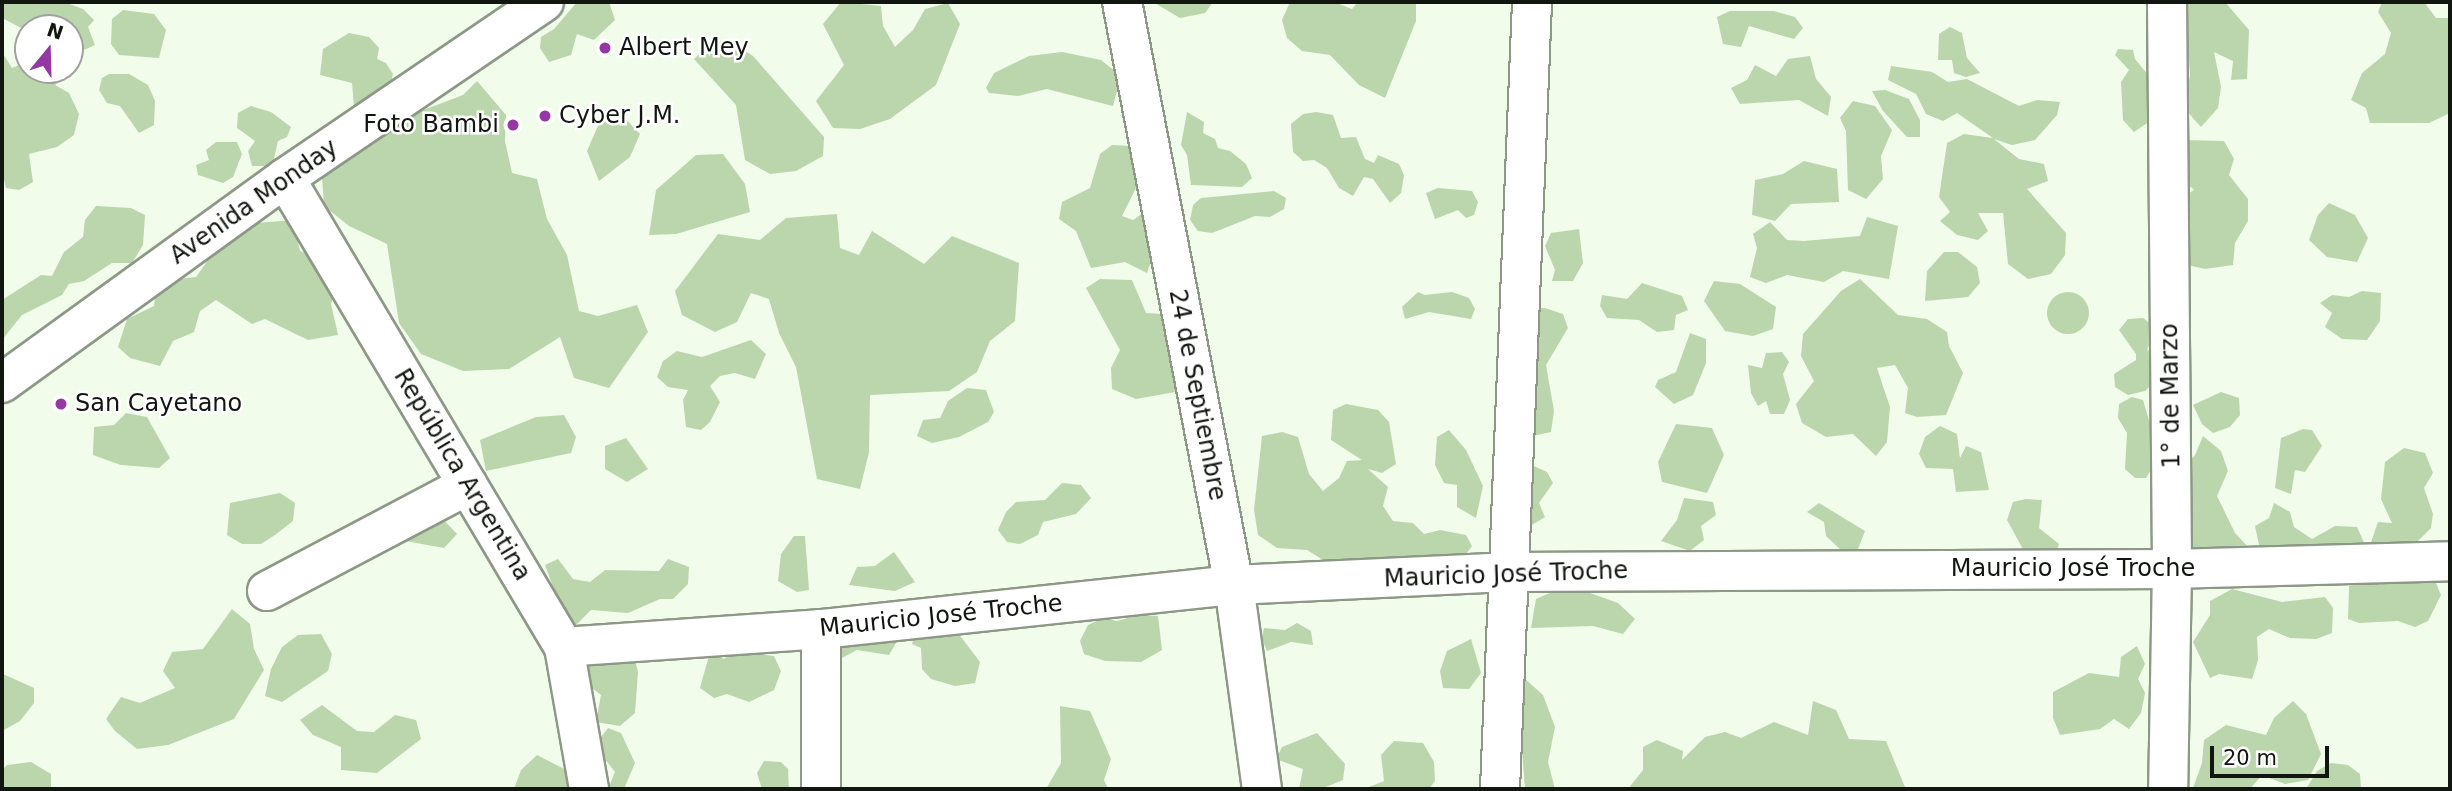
<!DOCTYPE html>
<meta charset="utf-8">
<style>
body{margin:0}
#map{position:relative;width:2452px;height:791px;overflow:hidden;background:#f1fcea;font-family:"DejaVu Sans",sans-serif}
div>[style]{position:absolute}
.green>*{inset:0;background:#bbd6ac}
.round{border-radius:50%}
.roads{filter:drop-shadow(2px 0 #8d9887) drop-shadow(-2px 0 #8d9887) drop-shadow(0 2px #8d9887) drop-shadow(0 -2px #8d9887)}
.minor>*{height:38px;margin:-19px;padding:0 19px;transform-origin:19px;border-radius:19px;background:#fff}
.major>*{height:38px;margin:-19px;padding:0 19px;transform-origin:19px;border-radius:19px;background:#fff}
.dots>*{width:19px;height:19px;translate:-50% -50%;box-sizing:border-box;border:4px solid #fff;border-radius:50%}
span{translate:-50% -50%;white-space:nowrap;text-align:center;line-height:1.15;-webkit-text-stroke:5px #fff;paint-order:stroke}
.poi-label{font-size:24px;color:#121610}
.left{translate:0 -50%;text-align:left}
.right{translate:-100% -50%;text-align:right}
.street-label{font-size:24px;color:#121610}
.frame{position:absolute;inset:0;border:4px solid #121610;pointer-events:none}
.north{position:absolute;left:14px;top:14px;width:70px;height:70px;box-sizing:border-box;background:#fff;border:2px solid #a0a29f;border-radius:50%;rotate:19deg;font-size:19px;font-weight:700;line-height:28px;text-align:center;color:#121610}
.north::after{content:'';display:block;margin:auto;width:24px;height:32px;background:#9438a3;clip-path:polygon(50% 0,100% 100%,50% 72%,0 100%)}
.scale{position:absolute;left:2210px;top:746px;width:119px;height:32px;box-sizing:border-box;border:4px solid #121610;border-top:0;padding-left:9px;font-size:21px;line-height:24px;white-space:nowrap;color:#121610;-webkit-text-stroke:5px #fff;paint-order:stroke}
</style>
<div id="map">
<div class="green">
<div style="clip-path:polygon(2px 2px,108px 2px,108px 4px,64px 2px,83px 9px,94px 20px,88px 27px,95px 45px,73px 55px,70px 28px,50px 26px,44px 16px,37px 19px,36px 26px,25px 30px,4px 19px,2px 22px)"></div>
<div style="clip-path:polygon(577px 2px,609px 2px,615px 20px,594px 40px,577px 34px,571px 55px,549px 62px,540px 48px,541px 37px,554px 29px)"></div>
<div style="clip-path:polygon(841px 2px,881px 6px,883px 26px,895px 47px,913px 30px,925px 9px,948px 3px,960px 24px,936px 85px,890px 119px,860px 129px,833px 128px,816px 101px,844px 65px,823px 24px)"></div>
<div style="clip-path:polygon(1153px 2px,1213px 2px,1205px 13px,1180px 18px)"></div>
<div style="clip-path:polygon(1290px 2px,1334px 2px,1352px 9px,1358px 2px,1416px 2px,1416px 21px,1385px 98px,1359px 85px,1330px 55px,1302px 51px,1287px 38px,1282px 20px)"></div>
<div style="clip-path:polygon(2181px 2px,2225px 2px,2249px 30px,2247px 79px,2231px 80px,2233px 61px,2214px 52px,2221px 87px,2218px 108px,2201px 127px,2184px 108px,2190px 75px,2188px 45px,2174px 26px)"></div>
<div style="clip-path:polygon(2382px 2px,2424px 2px,2436px 18px,2450px 18px,2450px 113px,2429px 123px,2370px 123px,2366px 108px,2351px 100px,2362px 73px,2385px 54px,2391px 33px,2378px 12px)"></div>
<div style="clip-path:polygon(123px 10px,154px 14px,166px 30px,159px 58px,119px 55px,111px 44px,112px 19px)"></div>
<div style="clip-path:polygon(1730px 11px,1774px 11px,1795px 17px,1803px 28px,1794px 39px,1749px 26px,1741px 47px,1723px 44px,1717px 17px)"></div>
<div style="clip-path:polygon(1950px 27px,1962px 33px,1967px 58px,1980px 73px,1966px 77px,1954px 73px,1952px 60px,1938px 60px,1939px 34px)"></div>
<div style="clip-path:polygon(349px 33px,369px 37px,379px 48px,377px 59px,386px 63px,393px 74px,390px 86px,365px 116px,354px 107px,352px 83px,320px 75px,323px 49px)"></div>
<div style="clip-path:polygon(713px 41px,731px 42px,753px 56px,824px 137px,823px 156px,796px 171px,770px 174px,745px 160px,736px 105px,694px 59px)"></div>
<div style="clip-path:polygon(2118px 49px,2133px 50px,2135px 59px,2158px 87px,2156px 117px,2134px 132px,2123px 120px,2121px 82px,2129px 70px,2115px 55px)"></div>
<div style="clip-path:polygon(2px 52px,12px 68px,28px 61px,28px 70px,54px 70px,64px 78px,55px 85px,69px 93px,79px 114px,74px 135px,57px 147px,29px 154px,33px 182px,19px 190px,6px 188px,2px 171px)"></div>
<div style="clip-path:polygon(1062px 52px,1101px 60px,1121px 76px,1113px 106px,1047px 89px,1018px 96px,989px 93px,986px 88px,994px 73px,1029px 56px)"></div>
<div style="clip-path:polygon(1810px 56px,1816px 79px,1831px 97px,1828px 116px,1799px 100px,1740px 104px,1731px 88px,1747px 80px,1755px 65px,1776px 76px,1788px 59px)"></div>
<div style="clip-path:polygon(1891px 66px,1932px 72px,1948px 82px,1967px 79px,2019px 106px,2037px 100px,2060px 102px,2057px 115px,2035px 140px,2012px 145px,1994px 139px,2019px 159px,2044px 164px,2048px 181px,2027px 189px,2066px 233px,2065px 255px,2051px 274px,2028px 279px,2008px 264px,2003px 213px,1978px 213px,1988px 231px,1978px 240px,1957px 235px,1940px 221px,1950px 212px,1939px 197px,1947px 143px,1964px 134px,1993px 138px,1957px 113px,1943px 121px,1926px 114px,1916px 94px,1888px 80px)"></div>
<div style="clip-path:polygon(109px 74px,129px 74px,148px 85px,155px 101px,154px 125px,139px 133px,120px 106px,107px 103px,99px 90px,102px 78px)"></div>
<div style="clip-path:polygon(477px 81px,506px 115px,505px 141px,512px 173px,537px 179px,547px 219px,567px 255px,579px 311px,598px 316px,637px 305px,648px 332px,609px 388px,574px 378px,560px 337px,509px 369px,463px 371px,421px 354px,399px 323px,387px 244px,349px 226px,324px 206px,322px 177px,405px 117px,463px 95px)"></div>
<div style="clip-path:polygon(1885px 90px,1909px 99px,1920px 120px,1920px 137px,1907px 137px,1883px 111px,1872px 91px)"></div>
<div style="clip-path:polygon(1853px 101px,1875px 106px,1892px 130px,1881px 156px,1883px 179px,1866px 199px,1848px 190px,1846px 131px,1840px 118px)"></div>
<div style="clip-path:polygon(251px 106px,271px 112px,291px 127px,287px 137px,278px 141px,274px 159px,265px 166px,252px 166px,248px 151px,255px 141px,237px 128px,238px 113px)"></div>
<div style="clip-path:polygon(605px 110px,620px 113px,640px 134px,630px 157px,599px 181px,587px 151px)"></div>
<div style="clip-path:polygon(1187px 112px,1204px 122px,1203px 133px,1215px 139px,1218px 148px,1230px 151px,1246px 164px,1252px 178px,1242px 187px,1191px 185px,1187px 155px,1181px 145px)"></div>
<div style="clip-path:polygon(1316px 112px,1333px 115px,1341px 138px,1356px 137px,1365px 159px,1374px 163px,1378px 155px,1399px 164px,1404px 175px,1401px 193px,1390px 203px,1373px 179px,1364px 177px,1353px 196px,1339px 188px,1327px 168px,1314px 160px,1303px 161px,1293px 152px,1291px 124px,1303px 114px)"></div>
<div style="clip-path:polygon(2182px 140px,2224px 141px,2234px 159px,2229px 175px,2248px 199px,2248px 221px,2235px 243px,2233px 265px,2205px 269px,2179px 263px,2169px 206px,2194px 190px,2177px 174px)"></div>
<div style="clip-path:polygon(216px 142px,237px 142px,242px 154px,233px 177px,223px 183px,198px 175px,196px 165px,209px 160px,206px 150px)"></div>
<div style="clip-path:polygon(1112px 145px,1131px 146px,1138px 184px,1122px 216px,1133px 220px,1146px 211px,1152px 258px,1147px 273px,1125px 262px,1091px 268px,1076px 231px,1059px 219px,1062px 202px,1090px 188px,1100px 154px)"></div>
<div style="clip-path:polygon(723px 154px,745px 184px,750px 212px,676px 234px,649px 235px,656px 190px,696px 155px)"></div>
<div style="clip-path:polygon(1804px 161px,1837px 169px,1839px 202px,1791px 204px,1775px 221px,1752px 215px,1755px 180px,1783px 174px)"></div>
<div style="clip-path:polygon(1438px 188px,1472px 191px,1478px 202px,1474px 215px,1466px 218px,1458px 210px,1435px 219px,1426px 193px)"></div>
<div style="clip-path:polygon(1274px 191px,1286px 198px,1284px 209px,1270px 217px,1255px 216px,1212px 233px,1198px 231px,1190px 220px,1193px 205px,1201px 198px)"></div>
<div style="clip-path:polygon(2329px 203px,2355px 215px,2368px 238px,2357px 262px,2327px 257px,2309px 240px,2318px 215px)"></div>
<div style="clip-path:polygon(96px 206px,131px 208px,145px 215px,143px 245px,132px 263px,112px 263px,84px 281px,69px 284px,62px 295px,22px 315px,2px 340px,2px 300px,41px 275px,52px 276px,64px 252px,83px 237px,85px 220px)"></div>
<div style="clip-path:polygon(837px 214px,840px 248px,859px 255px,872px 231px,924px 264px,952px 236px,1019px 263px,1015px 321px,990px 341px,977px 372px,949px 391px,870px 395px,869px 452px,860px 489px,817px 479px,796px 367px,779px 333px,769px 299px,751px 293px,737px 322px,715px 332px,682px 315px,675px 291px,718px 234px,760px 240px,786px 218px)"></div>
<div style="clip-path:polygon(1867px 217px,1898px 226px,1889px 279px,1843px 271px,1824px 282px,1787px 275px,1766px 283px,1750px 277px,1757px 248px,1753px 234px,1770px 222px,1787px 240px,1804px 241px,1860px 236px)"></div>
<div style="clip-path:polygon(293px 220px,300px 251px,313px 255px,336px 289px,331px 304px,338px 335px,308px 340px,265px 319px,252px 324px,216px 300px,200px 311px,194px 332px,173px 341px,160px 366px,130px 358px,118px 347px,127px 319px,154px 306px,156px 290px,178px 279px,196px 277px,221px 242px,257px 223px)"></div>
<div style="clip-path:polygon(1579px 229px,1583px 263px,1573px 281px,1552px 281px,1555px 270px,1545px 246px,1551px 233px)"></div>
<div style="clip-path:polygon(1944px 252px,1958px 252px,1977px 267px,1980px 283px,1968px 297px,1925px 301px,1927px 271px)"></div>
<div style="clip-path:polygon(1100px 279px,1132px 280px,1146px 313px,1162px 314px,1172px 328px,1179px 368px,1175px 392px,1136px 399px,1112px 389px,1111px 368px,1120px 350px,1086px 288px)"></div>
<div style="clip-path:polygon(1860px 279px,1898px 315px,1927px 319px,1947px 332px,1949px 346px,1963px 373px,1946px 415px,1917px 417px,1905px 413px,1908px 388px,1895px 365px,1877px 368px,1890px 407px,1887px 442px,1876px 456px,1853px 434px,1826px 437px,1802px 423px,1796px 404px,1814px 381px,1801px 356px,1803px 334px,1841px 291px)"></div>
<div style="clip-path:polygon(1714px 281px,1740px 284px,1776px 307px,1773px 329px,1753px 336px,1725px 331px,1704px 301px)"></div>
<div style="clip-path:polygon(1642px 283px,1682px 296px,1688px 310px,1676px 315px,1674px 330px,1657px 332px,1639px 320px,1607px 318px,1600px 306px,1602px 295px,1627px 299px)"></div>
<div style="clip-path:polygon(2362px 291px,2381px 293px,2380px 321px,2367px 340px,2342px 339px,2325px 327px,2332px 313px,2320px 303px,2332px 295px,2349px 297px)"></div>
<div style="clip-path:polygon(1418px 292px,1425px 295px,1452px 292px,1469px 298px,1475px 309px,1471px 319px,1429px 312px,1405px 319px,1402px 307px)"></div>
<div class="round" style="left:2047px;top:292px;width:42px;height:42px"></div>
<div style="clip-path:polygon(1545px 308px,1563px 314px,1568px 328px,1546px 365px,1554px 411px,1551px 432px,1523px 438px,1526px 309px)"></div>
<div style="clip-path:polygon(2143px 318px,2151px 324px,2152px 339px,2147px 349px,2158px 362px,2157px 380px,2145px 391px,2128px 395px,2115px 387px,2114px 374px,2136px 360px,2136px 354px,2119px 330px,2128px 319px)"></div>
<div style="clip-path:polygon(1690px 333px,1706px 339px,1706px 363px,1693px 395px,1674px 404px,1655px 387px,1658px 380px,1676px 372px)"></div>
<div style="clip-path:polygon(751px 340px,766px 354px,755px 379px,735px 373px,720px 376px,710px 386px,720px 402px,710px 422px,701px 430px,686px 427px,683px 400px,688px 390px,668px 387px,657px 377px,663px 361px,677px 351px,702px 357px)"></div>
<div style="clip-path:polygon(1782px 352px,1789px 362px,1783px 374px,1790px 400px,1784px 414px,1770px 414px,1766px 401px,1758px 406px,1751px 393px,1748px 365px,1762px 368px,1766px 353px)"></div>
<div style="clip-path:polygon(967px 388px,986px 390px,994px 412px,988px 422px,959px 437px,932px 443px,917px 436px,923px 420px,940px 418px,948px 401px)"></div>
<div style="clip-path:polygon(2221px 392px,2239px 398px,2240px 415px,2230px 427px,2213px 433px,2202px 424px,2193px 405px)"></div>
<div style="clip-path:polygon(2132px 397px,2143px 400px,2155px 441px,2157px 460px,2146px 478px,2135px 478px,2125px 469px,2127px 433px,2118px 418px,2119px 404px)"></div>
<div style="clip-path:polygon(1346px 404px,1378px 410px,1389px 422px,1396px 464px,1382px 473px,1368px 469px,1388px 487px,1383px 506px,1393px 521px,1413px 523px,1424px 534px,1440px 530px,1466px 535px,1472px 546px,1456px 568px,1428px 571px,1412px 557px,1328px 563px,1307px 550px,1277px 548px,1258px 535px,1254px 510px,1262px 436px,1282px 432px,1298px 437px,1309px 474px,1323px 491px,1339px 478px,1347px 461px,1362px 460px,1331px 440px,1333px 410px)"></div>
<div style="clip-path:polygon(126px 413px,147px 417px,170px 458px,159px 468px,121px 465px,93px 455px,94px 427px,114px 425px)"></div>
<div style="clip-path:polygon(564px 415px,576px 437px,571px 453px,486px 471px,480px 440px,536px 417px)"></div>
<div style="clip-path:polygon(1676px 424px,1712px 428px,1724px 455px,1707px 493px,1662px 482px,1658px 462px)"></div>
<div style="clip-path:polygon(1940px 426px,1957px 434px,1960px 458px,1966px 446px,1981px 452px,1989px 490px,1956px 492px,1953px 469px,1926px 468px,1919px 454px,1925px 437px)"></div>
<div style="clip-path:polygon(2303px 429px,2312px 430px,2322px 446px,2305px 472px,2295px 470px,2291px 494px,2275px 488px,2281px 438px)"></div>
<div style="clip-path:polygon(1449px 430px,1466px 450px,1483px 486px,1476px 518px,1457px 507px,1457px 485px,1444px 483px,1435px 465px,1437px 437px)"></div>
<div style="clip-path:polygon(2203px 436px,2221px 451px,2228px 471px,2217px 496px,2235px 533px,2262px 562px,2200px 563px,2179px 538px,2176px 476px,2195px 455px)"></div>
<div style="clip-path:polygon(626px 438px,648px 469px,627px 482px,605px 469px,605px 446px)"></div>
<div style="clip-path:polygon(2404px 448px,2425px 453px,2433px 473px,2424px 488px,2433px 514px,2431px 528px,2412px 547px,2369px 548px,2378px 522px,2392px 523px,2381px 499px,2385px 462px)"></div>
<div style="clip-path:polygon(1527px 463px,1547px 472px,1553px 483px,1539px 503px,1545px 517px,1527px 528px)"></div>
<div style="clip-path:polygon(1062px 483px,1081px 485px,1091px 498px,1076px 514px,1043px 522px,1038px 535px,1020px 544px,1007px 542px,998px 530px,1006px 512px,1016px 502px,1045px 500px)"></div>
<div style="clip-path:polygon(280px 493px,295px 503px,293px 521px,275px 535px,261px 544px,242px 544px,227px 535px,230px 503px)"></div>
<div style="clip-path:polygon(1684px 498px,1713px 502px,1716px 515px,1701px 526px,1704px 540px,1690px 551px,1661px 541px,1677px 520px)"></div>
<div style="clip-path:polygon(2026px 499px,2042px 500px,2039px 528px,2059px 544px,2052px 563px,2031px 564px,2007px 520px,2013px 502px)"></div>
<div style="clip-path:polygon(1819px 503px,1865px 531px,1858px 549px,1841px 550px,1826px 536px,1824px 522px,1807px 512px)"></div>
<div style="clip-path:polygon(2274px 503px,2290px 512px,2294px 527px,2312px 539px,2335px 526px,2357px 527px,2366px 547px,2261px 554px,2255px 526px,2269px 518px)"></div>
<div style="clip-path:polygon(438px 514px,457px 534px,444px 548px,400px 540px)"></div>
<div style="clip-path:polygon(794px 536px,805px 536px,809px 590px,797px 592px,778px 581px,781px 554px)"></div>
<div style="clip-path:polygon(894px 552px,915px 582px,895px 591px,849px 585px,857px 567px,875px 566px)"></div>
<div style="clip-path:polygon(558px 559px,573px 579px,590px 582px,605px 570px,659px 571px,668px 559px,689px 567px,688px 584px,673px 599px,660px 599px,628px 613px,591px 610px,574px 627px,552px 609px,556px 595px,545px 565px)"></div>
<div style="clip-path:polygon(2402px 572px,2436px 583px,2441px 595px,2428px 621px,2415px 627px,2398px 621px,2359px 623px,2348px 619px,2349px 586px,2367px 580px,2380px 585px)"></div>
<div style="clip-path:polygon(1568px 585px,1618px 603px,1635px 619px,1623px 634px,1593px 626px,1531px 628px,1536px 599px)"></div>
<div style="clip-path:polygon(2232px 589px,2282px 602px,2325px 597px,2333px 608px,2332px 633px,2316px 639px,2290px 638px,2269px 629px,2257px 637px,2258px 660px,2252px 679px,2219px 674px,2210px 678px,2193px 642px,2210px 615px,2210px 601px)"></div>
<div style="clip-path:polygon(232px 609px,250px 624px,254px 649px,264px 670px,234px 719px,168px 745px,137px 749px,115px 731px,106px 719px,121px 697px,140px 703px,175px 688px,163px 671px,172px 652px,203px 649px)"></div>
<div style="clip-path:polygon(942px 612px,980px 662px,975px 683px,955px 686px,931px 679px,922px 669px,921px 648px,912px 644px,916px 630px)"></div>
<div style="clip-path:polygon(1139px 615px,1158px 616px,1162px 650px,1141px 662px,1105px 661px,1084px 654px,1080px 641px,1088px 625px,1103px 618px,1117px 621px)"></div>
<div style="clip-path:polygon(1297px 623px,1311px 631px,1313px 645px,1291px 642px,1267px 651px,1262px 639px,1264px 628px,1285px 630px)"></div>
<div style="clip-path:polygon(864px 630px,894px 632px,897px 641px,889px 655px,857px 650px,842px 658px,831px 649px)"></div>
<div style="clip-path:polygon(321px 634px,332px 654px,328px 671px,282px 702px,265px 696px,271px 669px,282px 647px,298px 635px)"></div>
<div style="clip-path:polygon(1471px 639px,1481px 673px,1469px 689px,1443px 688px,1440px 671px,1447px 651px)"></div>
<div style="clip-path:polygon(602px 644px,633px 651px,638px 672px,635px 713px,620px 726px,596px 722px,601px 695px,584px 682px,581px 666px)"></div>
<div style="clip-path:polygon(2137px 646px,2145px 664px,2138px 679px,2145px 693px,2141px 713px,2129px 729px,2114px 719px,2100px 729px,2060px 735px,2053px 718px,2053px 692px,2089px 673px,2119px 677px,2121px 657px)"></div>
<div style="clip-path:polygon(734px 651px,774px 656px,781px 671px,774px 690px,749px 702px,727px 694px,714px 698px,700px 688px,710px 652px,724px 659px)"></div>
<div style="clip-path:polygon(3px 674px,34px 688px,34px 703px,20px 721px,2px 731px)"></div>
<div style="clip-path:polygon(1523px 677px,1543px 695px,1555px 727px,1548px 762px,1555px 789px,1525px 789px,1520px 725px)"></div>
<div style="clip-path:polygon(1813px 701px,1836px 710px,1849px 739px,1886px 741px,1905px 787px,1628px 789px,1643px 770px,1643px 747px,1657px 740px,1683px 751px,1682px 760px,1705px 737px,1725px 732px,1741px 738px,1774px 722px,1808px 735px)"></div>
<div style="clip-path:polygon(2293px 701px,2306px 714px,2321px 754px,2308px 780px,2285px 784px,2262px 775px,2250px 789px,2193px 788px,2202px 763px,2204px 740px,2226px 725px,2266px 735px,2274px 718px)"></div>
<div style="clip-path:polygon(322px 705px,357px 731px,374px 732px,395px 715px,416px 720px,421px 739px,377px 773px,341px 770px,341px 747px,313px 735px,300px 720px)"></div>
<div style="clip-path:polygon(1060px 706px,1090px 711px,1111px 759px,1104px 780px,1108px 789px,1046px 789px,1061px 763px)"></div>
<div style="clip-path:polygon(608px 728px,621px 733px,635px 763px,624px 789px,608px 789px,615px 772px,601px 754px,598px 741px)"></div>
<div style="clip-path:polygon(1317px 733px,1345px 764px,1343px 780px,1321px 789px,1299px 789px,1303px 769px,1276px 759px,1282px 747px)"></div>
<div style="clip-path:polygon(1394px 741px,1423px 743px,1434px 762px,1435px 781px,1429px 789px,1364px 789px,1384px 781px,1381px 755px)"></div>
<div style="clip-path:polygon(537px 755px,566px 770px,580px 789px,514px 789px,521px 770px)"></div>
<div style="clip-path:polygon(764px 761px,781px 762px,788px 769px,789px 789px,762px 789px,757px 773px)"></div>
<div style="clip-path:polygon(31px 762px,51px 774px,51px 789px,2px 789px,2px 770px,7px 765px)"></div>
<div style="clip-path:polygon(2331px 763px,2348px 765px,2360px 774px,2361px 789px,2306px 789px,2317px 771px)"></div>
</div>
<div class="roads">
<div class="minor">
<div style="left:1122px;top:2px;width:594px;rotate:79.13deg"></div>
<div style="left:1234px;top:585px;width:206px;rotate:82.2deg"></div>
<div style="left:2167px;top:2px;width:567px;rotate:89.49deg"></div>
<div style="left:2172px;top:569px;width:220px;rotate:91deg"></div>
<div style="left:285px;top:178px;width:546px;rotate:59.25deg"></div>
<div style="left:564px;top:647px;width:144px;rotate:80deg"></div>
<div style="left:267px;top:591px;width:227px;rotate:-27.8deg"></div>
<div style="left:821px;top:629px;width:160px;rotate:90deg"></div>
<div style="left:564px;top:647px;width:258px;rotate:-4deg"></div>
<div style="left:821px;top:629px;width:415px;rotate:-6.1deg"></div>
<div style="left:1234px;top:585px;width:273px;rotate:-2.7deg"></div>
<div style="left:1507px;top:572px;width:665px;rotate:-0.26deg"></div>
<div style="left:2172px;top:569px;width:278px;rotate:-1.6deg"></div>
<div style="left:1500px;top:789px;width:788px;rotate:-87.67deg"></div>
</div>
<div class="major">
<div style="left:2px;top:383px;width:349px;rotate:-35.9deg"></div>
<div style="left:285px;top:178px;width:313px;rotate:-34.2deg"></div>
</div>
</div>
<div class="dots">
<div style="left:605px;top:48px;background:#9438a3"></div>
<div style="left:545px;top:116px;background:#9438a3"></div>
<div style="left:513px;top:125px;background:#9438a3"></div>
<div style="left:61px;top:404px;background:#9438a3"></div>
</div>
<div class="poi-label">
<span class="left" style="left:619px;top:48px">Albert Mey</span>
<span class="left" style="left:559px;top:116px">Cyber J.M.</span>
<span class="right" style="left:499px;top:125px">Foto Bambi</span>
<span class="left" style="left:75px;top:404px">San Cayetano</span>
</div>
<div class="street-label">
<span style="left:254px;top:202px;rotate:-35deg">Avenida Monday</span>
<span style="left:1197px;top:395px;rotate:79deg">24 de Septiembre</span>
<span style="left:2171px;top:396px;rotate:-91deg">1° de Marzo</span>
<span style="left:462px;top:475px;rotate:59deg">República Argentina</span>
<span style="left:2073px;top:569px">Mauricio José Troche</span>
<span style="left:1506px;top:575px;rotate:-2deg">Mauricio José Troche</span>
<span style="left:941px;top:616px;rotate:-6deg">Mauricio José Troche</span>
</div>
<div class="frame"></div>
<div class="north">N</div>
<div class="scale">20 m</div>
</div>
